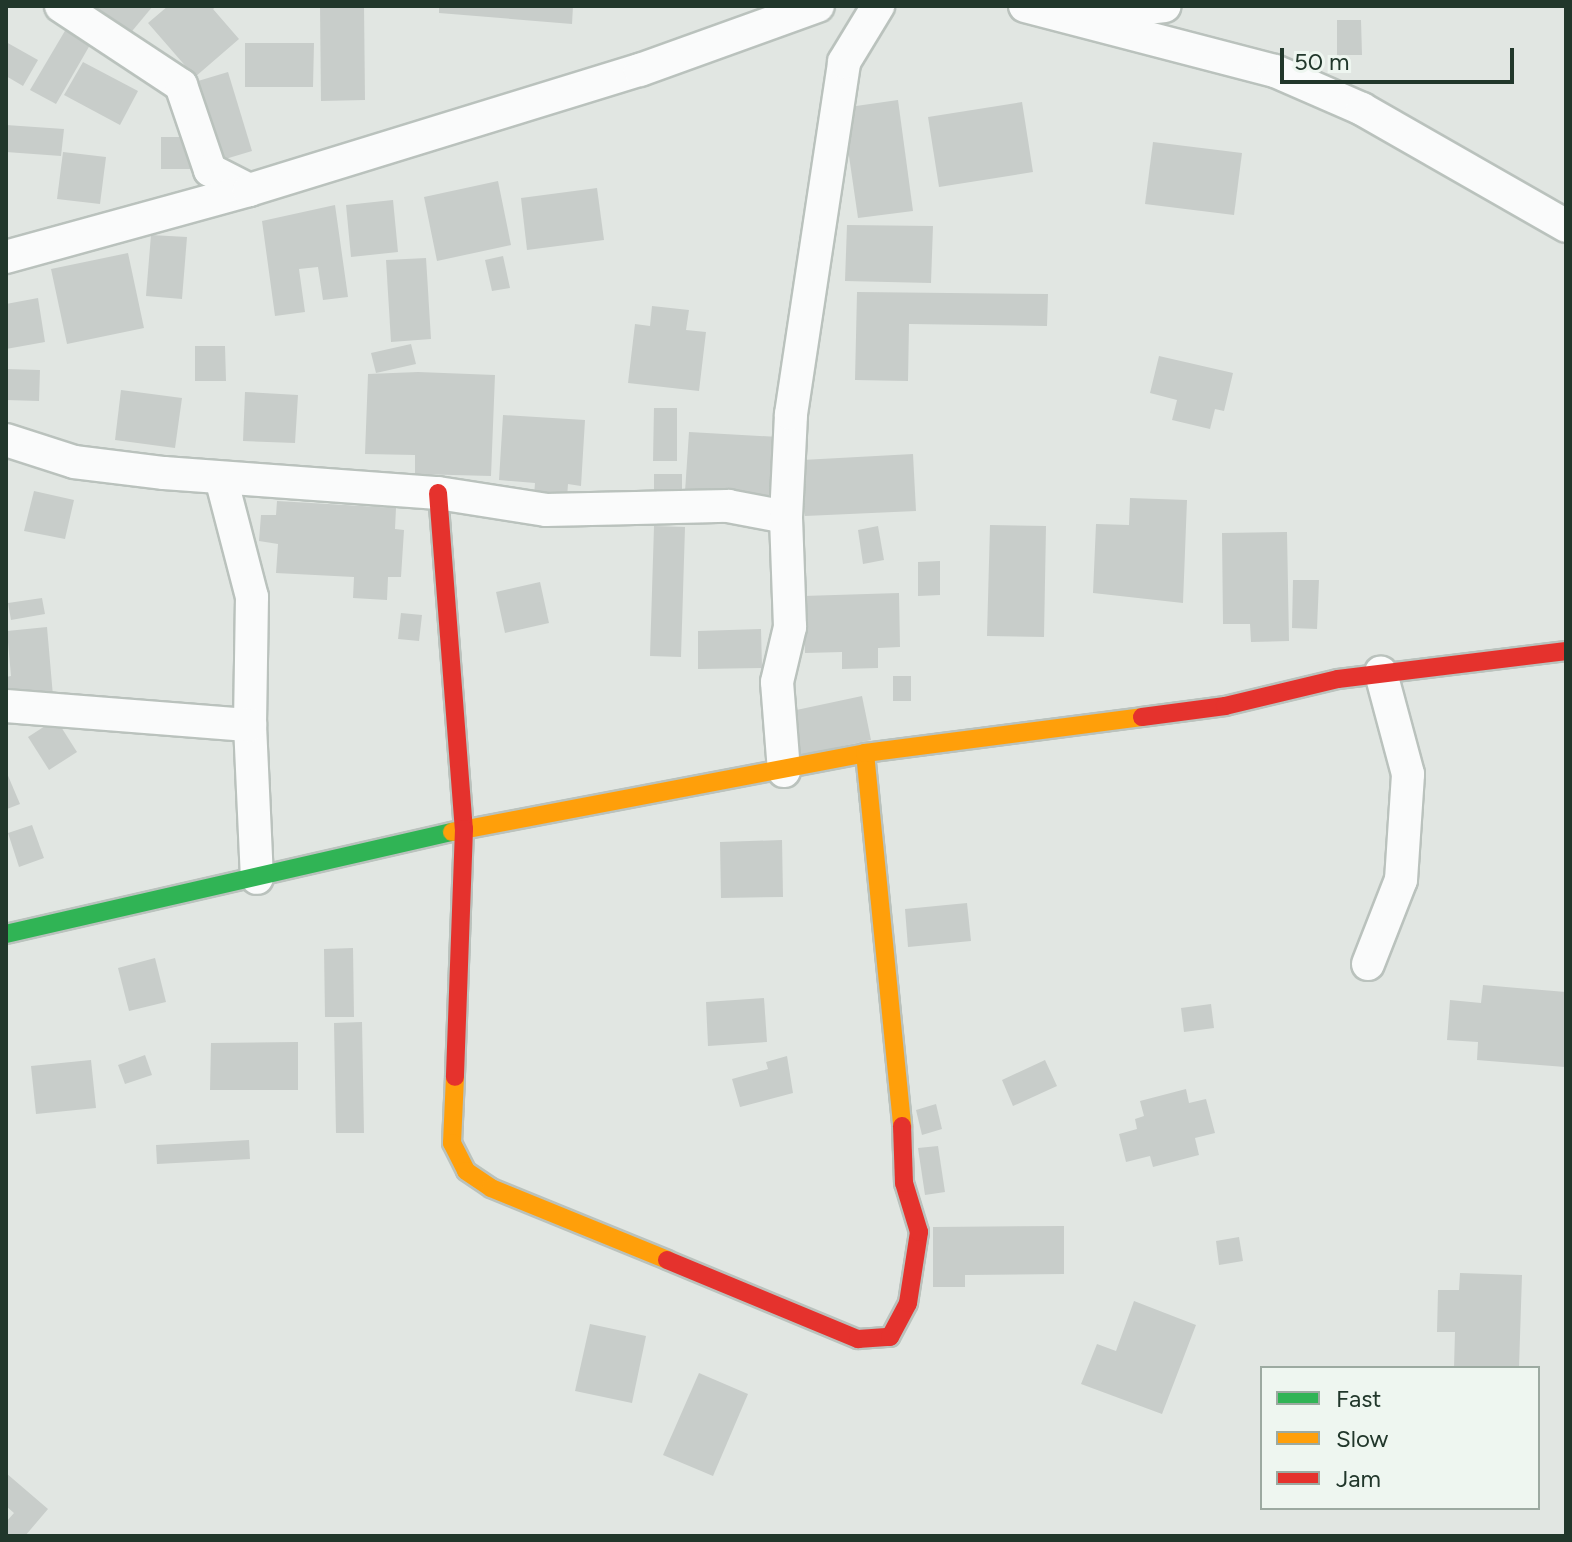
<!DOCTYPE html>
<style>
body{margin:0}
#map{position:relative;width:1572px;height:1542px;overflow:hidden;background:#e1e6e2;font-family:Figtree,sans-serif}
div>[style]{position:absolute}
.building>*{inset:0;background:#c8cdca}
.roads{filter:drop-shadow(2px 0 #bac2bd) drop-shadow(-2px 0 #bac2bd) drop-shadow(0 2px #bac2bd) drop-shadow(0 -2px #bac2bd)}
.street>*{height:32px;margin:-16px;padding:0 16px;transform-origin:16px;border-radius:16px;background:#fafbfb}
.fast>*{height:18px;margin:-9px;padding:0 9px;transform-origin:9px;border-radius:9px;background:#30b455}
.slow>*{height:18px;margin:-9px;padding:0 9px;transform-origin:9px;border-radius:9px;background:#ff9f0a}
.jam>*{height:18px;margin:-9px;padding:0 9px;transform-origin:9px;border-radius:9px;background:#e5322d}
span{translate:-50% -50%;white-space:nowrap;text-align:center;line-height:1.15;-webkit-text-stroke:6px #eef6f0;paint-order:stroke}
.frame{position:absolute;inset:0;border:8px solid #21372b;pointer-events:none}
.legend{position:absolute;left:1260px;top:1366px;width:280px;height:144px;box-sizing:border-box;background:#eef6f0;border:2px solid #9caaa1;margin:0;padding:10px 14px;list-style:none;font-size:24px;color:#21372b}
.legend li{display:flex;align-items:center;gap:16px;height:40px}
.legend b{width:40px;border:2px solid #9caaa1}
.scale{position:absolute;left:1280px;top:48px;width:234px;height:36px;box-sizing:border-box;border:4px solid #21372b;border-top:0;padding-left:10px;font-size:24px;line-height:28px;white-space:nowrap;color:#21372b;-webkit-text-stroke:6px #eef6f0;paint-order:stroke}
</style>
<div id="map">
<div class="building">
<div style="clip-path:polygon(91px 6px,153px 6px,128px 36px)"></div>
<div style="clip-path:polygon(168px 6px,217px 6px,213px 9px,239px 39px,195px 77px,148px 23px)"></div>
<div style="clip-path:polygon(364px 6px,365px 100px,321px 101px,320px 7px)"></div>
<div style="clip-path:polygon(439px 6px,573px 6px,572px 24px,439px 13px)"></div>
<div style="clip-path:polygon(1337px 20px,1361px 20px,1362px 55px,1337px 55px)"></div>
<div style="clip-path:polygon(69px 24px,94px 38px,56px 104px,30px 90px)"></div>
<div style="clip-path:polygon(6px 42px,38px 60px,23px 86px,6px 76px)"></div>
<div style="clip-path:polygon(245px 43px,314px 43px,313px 87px,245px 87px)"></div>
<div style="clip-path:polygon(83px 62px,138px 91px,120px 125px,64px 95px)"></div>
<div style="clip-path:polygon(228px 72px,252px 151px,222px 160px,198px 81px)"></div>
<div style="clip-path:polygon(898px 100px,913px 211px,858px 218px,842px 108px)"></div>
<div style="clip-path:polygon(1022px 102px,1033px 172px,939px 187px,928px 117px)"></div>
<div style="clip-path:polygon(6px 125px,64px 129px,61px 156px,6px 152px)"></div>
<div style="clip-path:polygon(161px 137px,195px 137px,195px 169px,161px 169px)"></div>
<div style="clip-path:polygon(1153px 142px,1242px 153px,1234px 215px,1145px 204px)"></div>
<div style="clip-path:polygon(63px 152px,106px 157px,100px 204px,57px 199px)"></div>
<div style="clip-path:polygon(498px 181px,511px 245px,437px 261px,424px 197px)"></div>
<div style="clip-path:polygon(597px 188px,604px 240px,527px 250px,521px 198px)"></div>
<div style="clip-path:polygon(393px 200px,398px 252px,351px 257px,346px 205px)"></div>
<div style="clip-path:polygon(335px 205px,348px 297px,323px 300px,318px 267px,299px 269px,305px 312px,275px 316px,262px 221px)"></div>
<div style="clip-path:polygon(847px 225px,933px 226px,931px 283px,845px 281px)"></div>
<div style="clip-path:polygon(151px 235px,187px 237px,182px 299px,146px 296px)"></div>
<div style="clip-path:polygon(128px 253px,144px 328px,67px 344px,51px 269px)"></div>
<div style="clip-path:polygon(503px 256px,510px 288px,492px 291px,485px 260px)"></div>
<div style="clip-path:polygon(426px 258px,431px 339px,391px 342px,386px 260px)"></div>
<div style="clip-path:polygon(857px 292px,1048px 294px,1047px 326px,909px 324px,908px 381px,855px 380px)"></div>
<div style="clip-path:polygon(38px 298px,45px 342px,6px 349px,6px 304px)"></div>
<div style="clip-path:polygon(652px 306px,689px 310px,686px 330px,706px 332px,699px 391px,628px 383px,635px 324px,650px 326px)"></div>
<div style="clip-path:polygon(411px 344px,416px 364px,376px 373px,371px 353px)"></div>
<div style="clip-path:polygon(195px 346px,225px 346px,226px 381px,195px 381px)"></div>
<div style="clip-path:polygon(1159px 356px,1233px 373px,1224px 411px,1215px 409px,1210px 429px,1172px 420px,1177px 400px,1150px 393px)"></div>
<div style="clip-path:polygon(6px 369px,40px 370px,39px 401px,6px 400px)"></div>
<div style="clip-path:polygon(418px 372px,495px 375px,491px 476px,415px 474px,415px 455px,365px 454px,368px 374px)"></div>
<div style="clip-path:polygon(121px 390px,182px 398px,175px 448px,115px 440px)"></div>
<div style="clip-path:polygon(245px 392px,298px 395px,295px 443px,243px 441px)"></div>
<div style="clip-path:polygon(654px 408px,677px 408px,677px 461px,653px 461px)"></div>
<div style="clip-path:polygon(503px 415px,585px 420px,581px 486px,568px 484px,567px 498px,534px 496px,535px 483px,499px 480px)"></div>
<div style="clip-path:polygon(689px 432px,779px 437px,775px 497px,685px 492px)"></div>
<div style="clip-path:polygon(913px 454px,916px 511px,805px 516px,802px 460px)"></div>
<div style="clip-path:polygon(654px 474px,682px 474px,682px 501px,654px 502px)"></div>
<div style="clip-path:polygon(34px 491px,74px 500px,65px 539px,24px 531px)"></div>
<div style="clip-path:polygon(1130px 498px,1187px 500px,1183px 603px,1093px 593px,1096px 524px,1129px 525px)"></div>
<div style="clip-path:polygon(277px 501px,396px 508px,395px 529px,404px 530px,401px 577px,388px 577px,387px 600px,353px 598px,354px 577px,276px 573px,278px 544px,259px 541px,261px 515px,276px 515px)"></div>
<div style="clip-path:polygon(990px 525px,1046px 526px,1044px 637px,987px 636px)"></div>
<div style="clip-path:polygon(654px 526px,685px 527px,681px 657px,650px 656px)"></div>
<div style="clip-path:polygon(878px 526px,884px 560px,863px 564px,858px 530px)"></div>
<div style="clip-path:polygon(1287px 532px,1289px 641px,1251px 642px,1250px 624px,1223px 624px,1222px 533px)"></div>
<div style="clip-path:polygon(940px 561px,940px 595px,918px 596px,918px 562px)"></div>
<div style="clip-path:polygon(1293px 580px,1319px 580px,1317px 629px,1292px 628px)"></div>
<div style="clip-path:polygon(540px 582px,549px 623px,505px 633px,496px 592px)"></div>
<div style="clip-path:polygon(899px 593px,900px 647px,878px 648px,878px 668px,842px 669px,842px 652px,805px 653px,803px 596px)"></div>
<div style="clip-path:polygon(42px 598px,45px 614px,11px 620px,8px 603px)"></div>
<div style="clip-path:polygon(401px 613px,422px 615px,419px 641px,398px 639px)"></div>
<div style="clip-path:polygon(47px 627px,53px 696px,6px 701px,6px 677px,11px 676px,7px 631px)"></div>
<div style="clip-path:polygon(761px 629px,762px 668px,698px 669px,698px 631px)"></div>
<div style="clip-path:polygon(893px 676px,911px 676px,911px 701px,893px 701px)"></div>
<div style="clip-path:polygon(862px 696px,871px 740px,796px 756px,787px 712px)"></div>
<div style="clip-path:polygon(56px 719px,77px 752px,49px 770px,28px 737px)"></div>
<div style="clip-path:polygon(6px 771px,20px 804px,7px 809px,6px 807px)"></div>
<div style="clip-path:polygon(32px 825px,44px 858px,19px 867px,8px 833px)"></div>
<div style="clip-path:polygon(782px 840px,783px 897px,721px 898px,720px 842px)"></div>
<div style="clip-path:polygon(967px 903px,971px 941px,908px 947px,905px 909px)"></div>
<div style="clip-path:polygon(353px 948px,354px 1017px,325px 1017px,324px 949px)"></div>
<div style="clip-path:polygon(155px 958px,166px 1002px,129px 1011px,118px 968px)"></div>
<div style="clip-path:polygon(1483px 985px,1566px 992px,1565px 1067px,1477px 1060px,1478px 1042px,1447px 1040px,1450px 1000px,1481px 1003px)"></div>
<div style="clip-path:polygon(764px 998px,767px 1042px,708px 1046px,706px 1002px)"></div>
<div style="clip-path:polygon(1211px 1004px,1214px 1028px,1184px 1032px,1181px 1008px)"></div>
<div style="clip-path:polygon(362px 1022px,364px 1133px,336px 1133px,334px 1023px)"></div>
<div style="clip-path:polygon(298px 1042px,298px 1090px,210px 1090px,211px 1043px)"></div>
<div style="clip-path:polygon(145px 1055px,152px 1075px,125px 1084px,118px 1065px)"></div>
<div style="clip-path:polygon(787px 1056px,793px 1093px,740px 1107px,732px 1079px,768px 1069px,766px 1062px)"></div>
<div style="clip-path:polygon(91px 1060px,96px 1108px,36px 1114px,31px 1066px)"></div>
<div style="clip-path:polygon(1045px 1060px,1057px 1086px,1013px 1106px,1002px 1080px)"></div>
<div style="clip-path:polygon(1186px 1089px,1189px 1103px,1206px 1099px,1215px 1133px,1195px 1138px,1199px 1155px,1153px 1167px,1150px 1156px,1126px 1162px,1119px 1134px,1137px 1129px,1135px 1119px,1144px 1116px,1140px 1101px)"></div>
<div style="clip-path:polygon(936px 1104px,942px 1129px,922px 1135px,916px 1110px)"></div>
<div style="clip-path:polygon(249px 1140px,250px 1159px,157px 1164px,156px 1145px)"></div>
<div style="clip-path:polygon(938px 1146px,945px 1192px,925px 1195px,918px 1148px)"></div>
<div style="clip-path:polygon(1064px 1226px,1064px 1274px,965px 1275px,965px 1287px,933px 1287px,933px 1227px)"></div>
<div style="clip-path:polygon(1239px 1237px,1243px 1261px,1219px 1265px,1216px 1241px)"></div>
<div style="clip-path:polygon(1460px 1273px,1522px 1275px,1519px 1368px,1454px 1368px,1455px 1332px,1437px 1332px,1438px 1290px,1459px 1290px)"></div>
<div style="clip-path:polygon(1134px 1301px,1196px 1325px,1162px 1414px,1081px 1384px,1097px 1344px,1116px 1351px)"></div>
<div style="clip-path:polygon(590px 1324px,646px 1336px,632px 1403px,575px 1391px)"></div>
<div style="clip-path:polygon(699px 1373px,748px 1394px,713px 1476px,663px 1455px)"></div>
<div style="clip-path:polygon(6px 1473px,48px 1509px,25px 1536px,6px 1536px,6px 1522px,14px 1513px,6px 1506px)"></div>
</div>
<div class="roads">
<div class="street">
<div style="left:61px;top:6px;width:144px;rotate:33.4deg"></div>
<div style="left:181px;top:85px;width:90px;rotate:71.2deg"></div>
<div style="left:210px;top:170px;width:44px;rotate:27.1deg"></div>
<div style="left:1025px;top:6px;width:258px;rotate:14.6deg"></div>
<div style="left:1275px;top:71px;width:95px;rotate:23.6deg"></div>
<div style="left:1362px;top:109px;width:235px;rotate:29.8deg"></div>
<div style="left:1092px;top:14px;width:73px;rotate:-6.3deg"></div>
<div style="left:6px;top:257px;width:252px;rotate:-15.4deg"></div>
<div style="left:249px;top:190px;width:409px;rotate:-17.1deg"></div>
<div style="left:640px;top:70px;width:189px;rotate:-19.8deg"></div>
<div style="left:6px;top:440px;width:71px;rotate:17.9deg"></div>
<div style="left:74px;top:462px;width:91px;rotate:7deg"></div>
<div style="left:164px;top:473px;width:275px;rotate:4.2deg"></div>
<div style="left:438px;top:493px;width:109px;rotate:8.9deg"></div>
<div style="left:546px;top:510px;width:182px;rotate:-1.3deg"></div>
<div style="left:728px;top:506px;width:59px;rotate:10.7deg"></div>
<div style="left:221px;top:478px;width:123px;rotate:75.4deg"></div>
<div style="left:252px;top:597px;width:128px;rotate:90.9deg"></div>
<div style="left:250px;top:725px;width:153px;rotate:87.4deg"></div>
<div style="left:6px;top:706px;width:245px;rotate:4.5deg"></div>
<div style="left:784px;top:771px;width:89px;rotate:-94.5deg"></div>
<div style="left:777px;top:682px;width:57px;rotate:-76.7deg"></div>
<div style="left:790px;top:627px;width:110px;rotate:-92.1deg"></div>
<div style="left:786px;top:517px;width:103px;rotate:-87.2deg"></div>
<div style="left:791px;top:414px;width:356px;rotate:-81.4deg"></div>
<div style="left:844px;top:62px;width:66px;rotate:-58.7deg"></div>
<div style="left:1368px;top:964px;width:90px;rotate:-68.6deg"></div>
<div style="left:1401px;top:880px;width:106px;rotate:-86.2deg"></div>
<div style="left:1408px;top:774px;width:105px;rotate:-105deg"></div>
</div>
<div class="fast">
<div style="left:6px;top:934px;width:458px;rotate:-12.9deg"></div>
</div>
<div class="slow">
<div style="left:865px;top:753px;width:375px;rotate:84.3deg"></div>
<div style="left:452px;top:832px;width:420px;rotate:-10.8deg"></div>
<div style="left:865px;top:753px;width:279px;rotate:-7.4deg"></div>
<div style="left:455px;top:1077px;width:66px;rotate:92.6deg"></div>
<div style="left:452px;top:1143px;width:31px;rotate:63deg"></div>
<div style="left:466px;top:1171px;width:30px;rotate:34deg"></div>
<div style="left:491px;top:1188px;width:190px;rotate:22.2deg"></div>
</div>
<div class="jam">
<div style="left:438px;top:493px;width:337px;rotate:85.6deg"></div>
<div style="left:464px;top:829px;width:248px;rotate:92.1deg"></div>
<div style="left:1142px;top:717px;width:84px;rotate:-7.5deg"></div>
<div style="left:1225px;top:706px;width:116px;rotate:-13.4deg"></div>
<div style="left:1338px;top:679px;width:230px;rotate:-7deg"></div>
<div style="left:667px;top:1260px;width:207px;rotate:22.5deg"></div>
<div style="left:858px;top:1339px;width:32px;rotate:-4deg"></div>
<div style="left:890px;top:1337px;width:38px;rotate:-62deg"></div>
<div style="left:908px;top:1303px;width:72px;rotate:-81.2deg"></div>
<div style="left:919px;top:1232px;width:51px;rotate:-107deg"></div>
<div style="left:904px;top:1183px;width:57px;rotate:-92deg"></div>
</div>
</div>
<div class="frame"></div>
<ul class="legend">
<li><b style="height:10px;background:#30b455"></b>Fast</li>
<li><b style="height:10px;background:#ff9f0a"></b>Slow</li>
<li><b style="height:10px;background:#e5322d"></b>Jam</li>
</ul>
<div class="scale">50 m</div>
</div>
